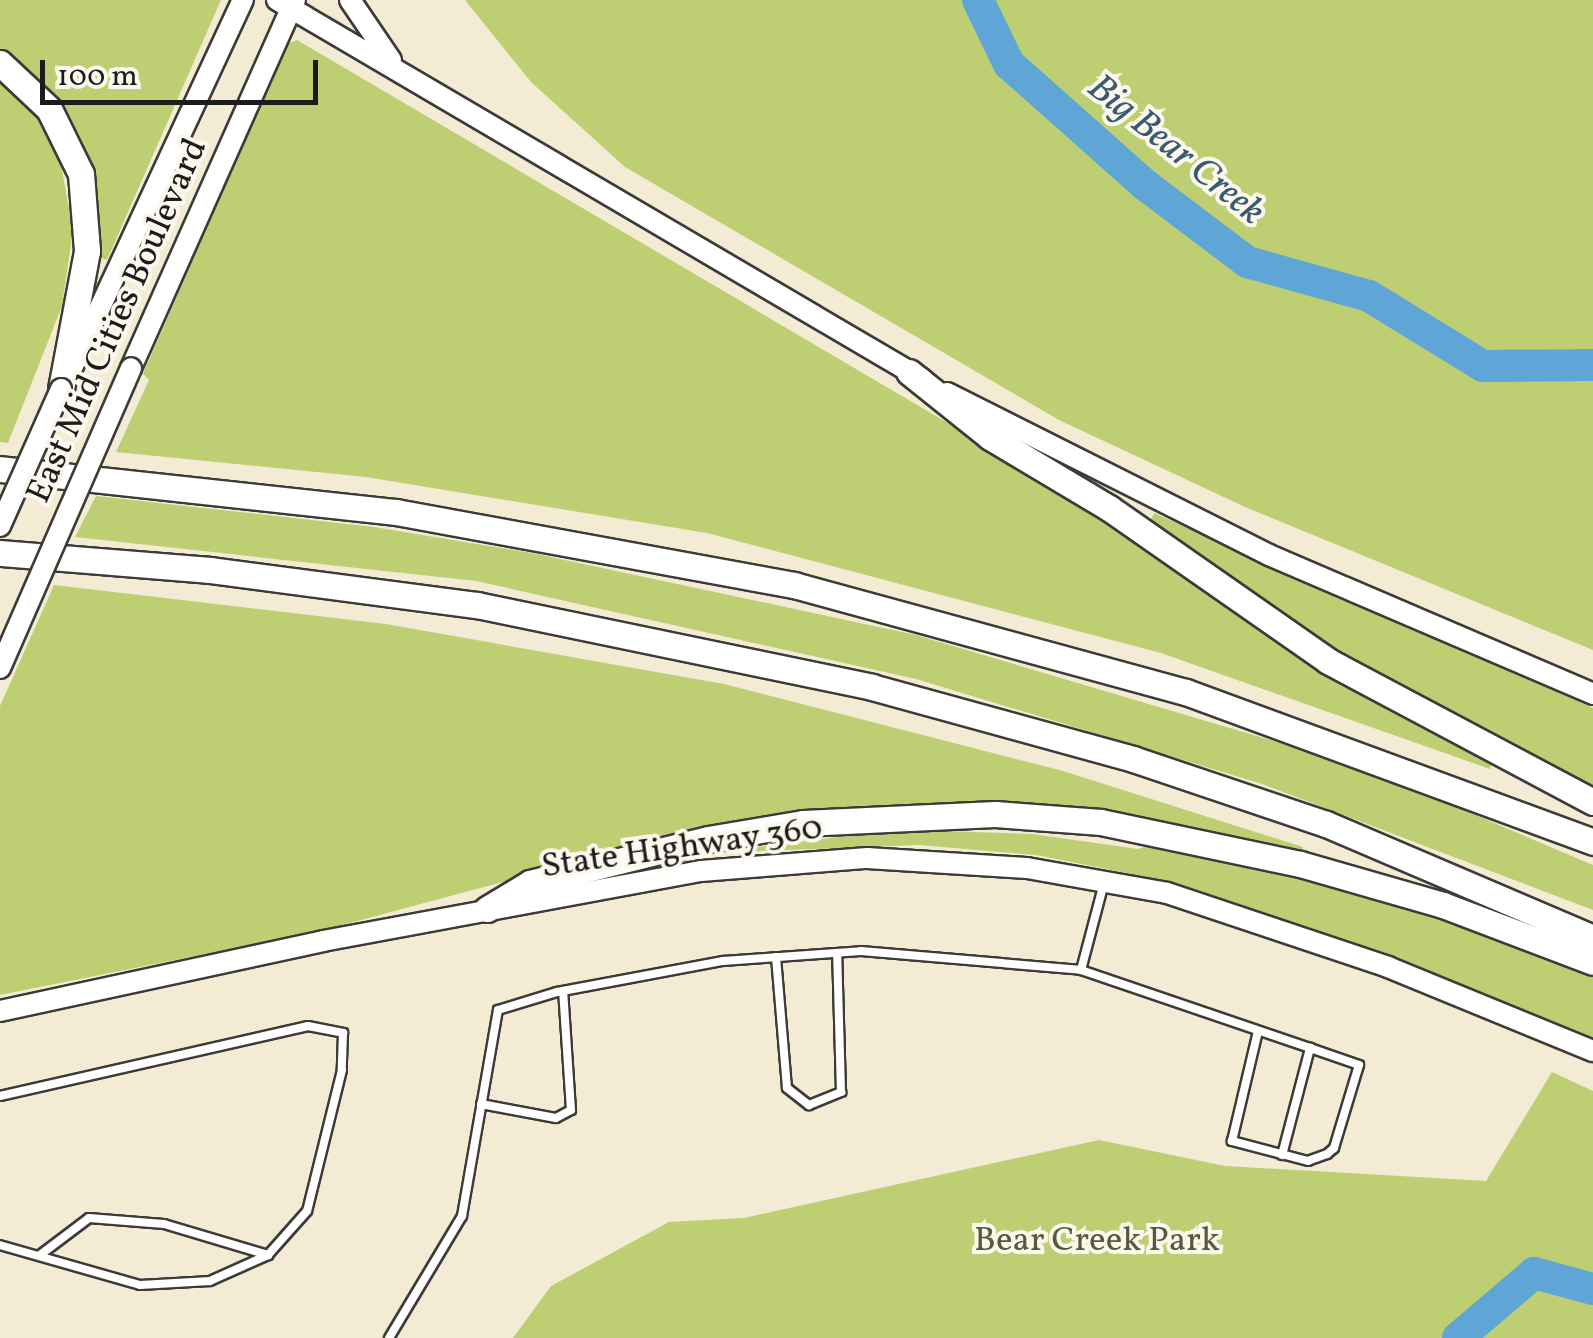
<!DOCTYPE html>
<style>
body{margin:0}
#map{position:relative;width:1593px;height:1338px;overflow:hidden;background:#f4ebd5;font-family:Vollkorn,serif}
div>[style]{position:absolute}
.green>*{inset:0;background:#bdcf72}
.river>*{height:32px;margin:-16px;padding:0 16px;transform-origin:16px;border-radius:16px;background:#5fa6d6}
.roads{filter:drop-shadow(2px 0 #3c3b38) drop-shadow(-2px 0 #3c3b38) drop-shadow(0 2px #3c3b38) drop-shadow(0 -2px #3c3b38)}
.service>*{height:8px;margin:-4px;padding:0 4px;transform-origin:4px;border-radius:4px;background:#fff}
.secondary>*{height:20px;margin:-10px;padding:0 10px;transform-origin:10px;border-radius:10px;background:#fff}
.motorway>*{height:25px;margin:-12.5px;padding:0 12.5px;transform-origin:12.5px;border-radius:12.5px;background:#fff}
.bridges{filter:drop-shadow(2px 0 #3c3b38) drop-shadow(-2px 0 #3c3b38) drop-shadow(0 2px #3c3b38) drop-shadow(0 -2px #3c3b38)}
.secondary-bridge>*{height:20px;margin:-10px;padding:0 10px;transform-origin:10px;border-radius:10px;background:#fff}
span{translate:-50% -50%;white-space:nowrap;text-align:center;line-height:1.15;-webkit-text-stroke:8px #fbf7ec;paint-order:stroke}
.street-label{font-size:35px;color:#1c1c1c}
.park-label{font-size:35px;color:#545b3a}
.water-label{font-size:38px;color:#3a5a70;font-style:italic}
.scale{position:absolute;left:40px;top:60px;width:278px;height:45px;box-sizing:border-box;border:5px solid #1c1c1c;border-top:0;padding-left:12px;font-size:30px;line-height:35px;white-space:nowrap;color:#1c1c1c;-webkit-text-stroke:8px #fbf7ec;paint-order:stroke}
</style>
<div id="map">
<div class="green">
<div style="clip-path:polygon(0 0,221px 0,107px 260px,96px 256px,93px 190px,0 52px)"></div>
<div style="clip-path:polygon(465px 0,1593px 0,1593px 650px,1245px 507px,1059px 420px,625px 167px,531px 82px)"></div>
<div style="clip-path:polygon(297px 40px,1060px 489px,1493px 760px,1490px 769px,1161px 653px,707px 533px,366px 477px,116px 452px,149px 380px,143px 374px,287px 44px)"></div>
<div style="clip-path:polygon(0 79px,38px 116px,58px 149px,73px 230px,62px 306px,8px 443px,0 442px)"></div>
<div style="clip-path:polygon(96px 496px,374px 527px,532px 553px,916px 635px,1287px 745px,1452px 805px,1593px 865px,1593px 910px,1262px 784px,916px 679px,476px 581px,75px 537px)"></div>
<div style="clip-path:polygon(1154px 513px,1593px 708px,1593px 790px,1370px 674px,1149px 524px)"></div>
<div style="clip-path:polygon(54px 585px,386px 624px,724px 684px,1063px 771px,1303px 847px,1301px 856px,1082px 812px,648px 843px,320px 931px,0 995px,0 706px)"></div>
<div style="clip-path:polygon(944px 831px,1032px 834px,1138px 849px,1155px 844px,1240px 860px,1433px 914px,1547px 954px,1546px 959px,1593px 978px,1593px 1039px,1389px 954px,1127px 873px,1036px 855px,919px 845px,711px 853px,870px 833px)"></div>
<div style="clip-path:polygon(1552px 1072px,1593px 1091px,1593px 1338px,513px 1338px,551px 1286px,669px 1222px,744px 1218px,1099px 1140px,1225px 1166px,1486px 1181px)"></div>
</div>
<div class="river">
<div style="left:978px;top:0;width:71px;rotate:64.2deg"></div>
<div style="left:1009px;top:64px;width:181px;rotate:41.6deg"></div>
<div style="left:1144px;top:184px;width:129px;rotate:37.1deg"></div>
<div style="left:1247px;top:262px;width:127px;rotate:15.6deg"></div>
<div style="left:1369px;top:296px;width:134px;rotate:31.6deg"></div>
<div style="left:1483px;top:366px;width:110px;rotate:-0.5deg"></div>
<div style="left:1458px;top:1338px;width:100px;rotate:-40.5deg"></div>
<div style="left:1534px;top:1273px;width:61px;rotate:15.2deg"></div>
</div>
<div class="roads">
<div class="service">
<div style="left:776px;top:957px;width:131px;rotate:85.2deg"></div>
<div style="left:787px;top:1088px;width:28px;rotate:38deg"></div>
<div style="left:809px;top:1105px;width:35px;rotate:-22deg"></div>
<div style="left:841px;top:1092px;width:139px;rotate:-91.6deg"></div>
<div style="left:1081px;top:970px;width:90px;rotate:-75.2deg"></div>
<div style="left:0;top:1096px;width:316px;rotate:-12.8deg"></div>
<div style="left:308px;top:1026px;width:36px;rotate:11deg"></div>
<div style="left:343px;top:1033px;width:37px;rotate:92deg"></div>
<div style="left:342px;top:1070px;width:145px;rotate:103.9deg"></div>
<div style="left:307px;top:1211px;width:59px;rotate:131.6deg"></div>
<div style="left:268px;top:1255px;width:64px;rotate:155.9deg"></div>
<div style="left:210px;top:1281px;width:70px;rotate:176.7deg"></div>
<div style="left:140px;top:1285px;width:146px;rotate:-164.1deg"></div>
<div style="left:481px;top:1104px;width:76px;rotate:10.6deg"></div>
<div style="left:556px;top:1118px;width:17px;rotate:-28deg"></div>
<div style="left:571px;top:1110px;width:119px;rotate:-93.8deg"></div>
<div style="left:1282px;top:1155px;width:111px;rotate:-75.3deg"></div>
<div style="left:40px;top:1255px;width:61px;rotate:-37.1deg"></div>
<div style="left:89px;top:1218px;width:75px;rotate:4.6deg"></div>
<div style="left:164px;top:1224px;width:109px;rotate:16.6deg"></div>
<div style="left:389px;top:1338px;width:142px;rotate:-59.1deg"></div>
<div style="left:462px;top:1216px;width:209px;rotate:-80.1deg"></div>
<div style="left:498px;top:1010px;width:62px;rotate:-17deg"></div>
<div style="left:557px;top:992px;width:169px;rotate:-10.6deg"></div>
<div style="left:723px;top:961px;width:138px;rotate:-4.1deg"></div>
<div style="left:861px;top:951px;width:221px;rotate:4.9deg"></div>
<div style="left:1081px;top:970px;width:242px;rotate:18.8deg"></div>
<div style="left:1310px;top:1048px;width:52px;rotate:19.1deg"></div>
<div style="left:1359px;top:1065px;width:87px;rotate:106.8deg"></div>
<div style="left:1334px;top:1148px;width:9px;rotate:139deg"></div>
<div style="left:1327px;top:1154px;width:20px;rotate:160deg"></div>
<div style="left:1308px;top:1161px;width:79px;rotate:-165.3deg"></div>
<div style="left:1232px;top:1141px;width:113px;rotate:-76.7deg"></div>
</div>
<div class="secondary">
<div style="left:277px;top:0;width:748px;rotate:30.44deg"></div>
<div style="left:350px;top:0;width:73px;rotate:55.7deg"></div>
<div style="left:131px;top:368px;width:403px;rotate:-66deg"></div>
<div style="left:71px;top:370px;width:408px;rotate:-65.1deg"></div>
<div style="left:947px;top:393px;width:360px;rotate:26.7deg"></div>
<div style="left:1269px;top:555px;width:353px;rotate:23.2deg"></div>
<div style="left:0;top:1011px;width:330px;rotate:-12.2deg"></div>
<div style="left:323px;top:941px;width:384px;rotate:-10.5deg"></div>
<div style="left:701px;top:871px;width:167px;rotate:-4.5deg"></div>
<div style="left:867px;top:858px;width:160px;rotate:3.6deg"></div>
<div style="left:1027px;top:868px;width:142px;rotate:10.1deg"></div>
<div style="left:1167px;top:893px;width:233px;rotate:18.5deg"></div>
<div style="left:1388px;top:967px;width:222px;rotate:22.3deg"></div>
</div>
<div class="motorway">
<div style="left:0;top:63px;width:67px;rotate:43.2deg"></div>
<div style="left:49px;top:109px;width:72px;rotate:63.8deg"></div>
<div style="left:81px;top:174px;width:77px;rotate:85.5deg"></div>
<div style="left:87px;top:251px;width:140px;rotate:100.7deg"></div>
<div style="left:909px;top:372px;width:104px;rotate:38.7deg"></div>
<div style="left:990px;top:437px;width:139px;rotate:30.8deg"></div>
<div style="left:1109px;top:508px;width:267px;rotate:34.9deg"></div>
<div style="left:1328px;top:661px;width:300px;rotate:28deg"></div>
<div style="left:0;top:469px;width:398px;rotate:6.2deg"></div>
<div style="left:396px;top:512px;width:405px;rotate:10.4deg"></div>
<div style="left:794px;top:585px;width:406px;rotate:15.3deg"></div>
<div style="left:1186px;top:692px;width:434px;rotate:20.2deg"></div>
<div style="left:0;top:553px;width:211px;rotate:4.6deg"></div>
<div style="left:210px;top:570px;width:269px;rotate:7.5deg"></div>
<div style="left:477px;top:605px;width:403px;rotate:11.7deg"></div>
<div style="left:872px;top:687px;width:271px;rotate:15.4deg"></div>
<div style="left:1133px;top:759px;width:204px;rotate:18.6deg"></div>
<div style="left:1326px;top:824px;width:290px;rotate:23.1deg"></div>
<div style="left:487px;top:909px;width:50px;rotate:-31.2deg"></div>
<div style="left:530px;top:883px;width:183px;rotate:-13.9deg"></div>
<div style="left:708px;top:839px;width:96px;rotate:-9.6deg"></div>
<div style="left:803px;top:823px;width:192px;rotate:-2.7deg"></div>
<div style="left:995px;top:814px;width:106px;rotate:4.3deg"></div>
<div style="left:1101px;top:822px;width:203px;rotate:11.9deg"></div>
<div style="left:1300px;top:864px;width:149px;rotate:16deg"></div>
<div style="left:1443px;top:905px;width:160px;rotate:20.8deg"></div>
</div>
</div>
<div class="bridges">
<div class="secondary-bridge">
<div style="left:0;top:526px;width:150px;rotate:-66deg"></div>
<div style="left:0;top:668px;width:327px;rotate:-66.4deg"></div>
</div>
</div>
<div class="street-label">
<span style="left:118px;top:321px;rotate:-66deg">East Mid Cities Boulevard</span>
<span style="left:682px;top:848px;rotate:-8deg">State Highway 360</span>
</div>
<div class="park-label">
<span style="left:1097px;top:1241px">Bear Creek Park</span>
</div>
<div class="water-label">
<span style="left:1175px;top:151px;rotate:39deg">Big Bear Creek</span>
</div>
<div class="scale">100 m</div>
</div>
